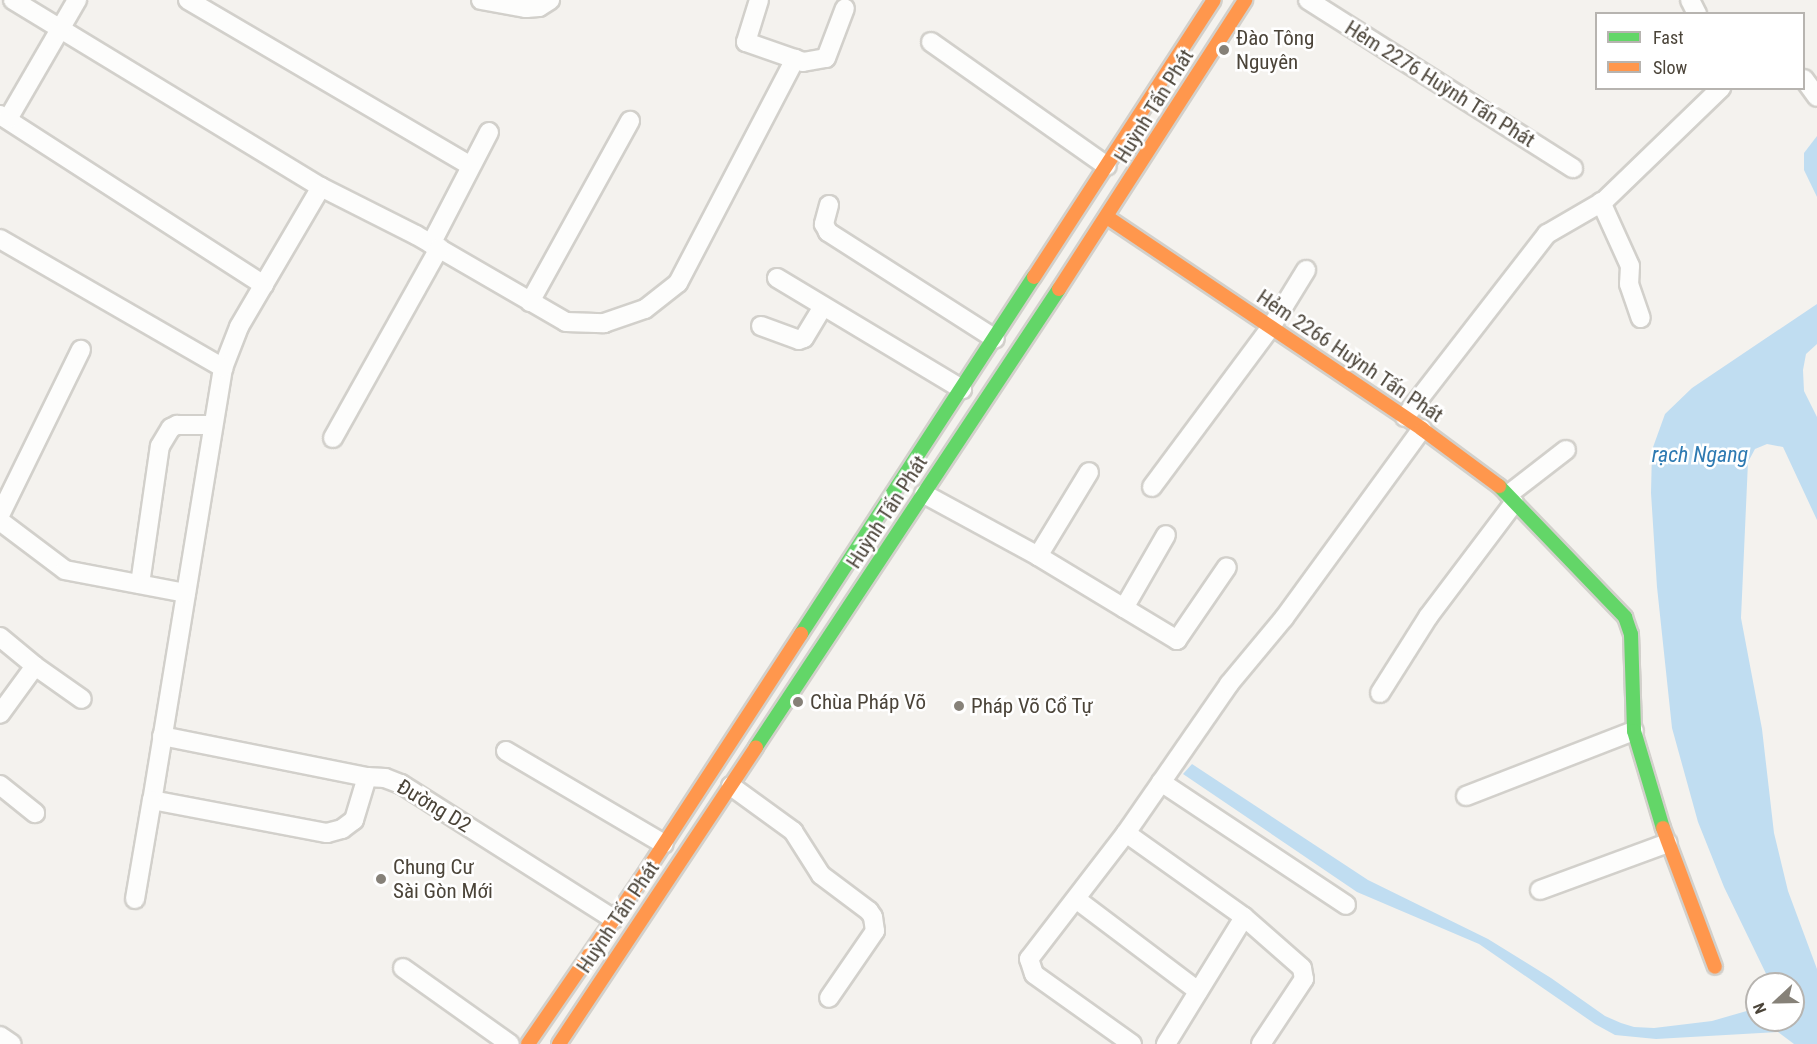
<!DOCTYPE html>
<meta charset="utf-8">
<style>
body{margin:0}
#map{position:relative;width:1817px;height:1044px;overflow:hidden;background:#f4f2ee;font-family:"Roboto Condensed",sans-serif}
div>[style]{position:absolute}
.water>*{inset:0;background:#c0ddf1}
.roads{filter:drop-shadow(2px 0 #d2d0cb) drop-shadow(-2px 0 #d2d0cb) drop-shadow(0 2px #d2d0cb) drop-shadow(0 -2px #d2d0cb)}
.street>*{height:18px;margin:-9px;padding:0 9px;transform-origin:9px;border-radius:9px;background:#fdfdfc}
.fast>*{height:14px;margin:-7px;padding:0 7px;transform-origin:7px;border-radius:7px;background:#63d668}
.slow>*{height:14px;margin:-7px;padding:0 7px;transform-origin:7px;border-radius:7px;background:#ff974d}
.dots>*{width:16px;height:16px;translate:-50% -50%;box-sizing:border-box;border:3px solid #fff;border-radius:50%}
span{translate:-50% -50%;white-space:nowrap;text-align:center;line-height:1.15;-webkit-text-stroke:5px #fff;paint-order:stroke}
.poi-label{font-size:21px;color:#4b4439}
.left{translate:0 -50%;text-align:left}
.street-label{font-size:21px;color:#4b4439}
.water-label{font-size:22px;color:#2e7ab2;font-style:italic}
.legend{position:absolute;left:1595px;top:12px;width:210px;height:78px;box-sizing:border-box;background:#fff;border:2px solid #b7b4b0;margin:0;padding:8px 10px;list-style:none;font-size:18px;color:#4b4439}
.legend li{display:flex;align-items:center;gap:12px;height:30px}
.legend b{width:30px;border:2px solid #b7b4b0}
.north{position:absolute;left:1745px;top:972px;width:60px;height:60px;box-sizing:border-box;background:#fff;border:2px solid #b7b4b0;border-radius:50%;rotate:248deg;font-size:16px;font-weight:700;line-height:24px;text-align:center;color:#4b4439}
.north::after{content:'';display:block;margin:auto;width:21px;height:27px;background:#868178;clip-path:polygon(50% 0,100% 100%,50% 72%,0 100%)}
</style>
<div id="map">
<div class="water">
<div style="clip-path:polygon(1817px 136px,1817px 197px,1804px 170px,1804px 153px)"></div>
<div style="clip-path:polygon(1817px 304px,1817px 344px,1806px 354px,1803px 370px,1804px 391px,1817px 417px,1817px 520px,1783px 447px,1767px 444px,1755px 449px,1748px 462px,1741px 618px,1762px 729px,1774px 833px,1788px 891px,1817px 969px,1817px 1044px,1794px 1044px,1778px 1032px,1656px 1039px,1615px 1035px,1595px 1024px,1479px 944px,1357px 892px,1183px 774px,1192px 764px,1368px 880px,1488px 939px,1551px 978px,1605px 1016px,1621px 1023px,1634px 1027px,1654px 1028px,1712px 1021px,1757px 1008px,1757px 1020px,1793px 1020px,1793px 984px,1771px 984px,1724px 887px,1698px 822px,1672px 728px,1657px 587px,1651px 493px,1652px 450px,1665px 414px,1692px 388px)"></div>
</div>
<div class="roads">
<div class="street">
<div style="left:13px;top:0;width:360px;rotate:31.3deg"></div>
<div style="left:321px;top:187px;width:106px;rotate:26.8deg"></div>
<div style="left:416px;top:235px;width:173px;rotate:30.1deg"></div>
<div style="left:566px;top:322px;width:38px;rotate:2deg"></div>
<div style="left:604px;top:323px;width:43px;rotate:-18.9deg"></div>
<div style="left:645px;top:309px;width:42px;rotate:-38.2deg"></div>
<div style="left:678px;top:283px;width:253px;rotate:-62.4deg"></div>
<div style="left:188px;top:0;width:328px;rotate:30.4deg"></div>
<div style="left:481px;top:0;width:46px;rotate:10.1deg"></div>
<div style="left:526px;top:8px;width:13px;rotate:-4deg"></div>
<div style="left:539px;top:7px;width:13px;rotate:-32deg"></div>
<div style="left:759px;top:0;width:44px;rotate:107.2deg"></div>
<div style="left:746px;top:42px;width:60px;rotate:19.3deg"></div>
<div style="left:803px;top:62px;width:23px;rotate:-10deg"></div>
<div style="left:826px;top:58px;width:53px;rotate:-69.2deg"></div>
<div style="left:1308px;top:0;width:314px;rotate:32.4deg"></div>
<div style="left:1690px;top:0;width:16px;rotate:63deg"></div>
<div style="left:931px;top:42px;width:215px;rotate:35.2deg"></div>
<div style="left:1804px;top:79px;width:22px;rotate:54deg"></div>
<div style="left:0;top:115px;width:314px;rotate:32.8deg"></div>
<div style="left:8px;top:119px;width:138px;rotate:-59.9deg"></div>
<div style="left:321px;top:187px;width:162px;rotate:120.4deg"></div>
<div style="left:239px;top:327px;width:44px;rotate:111.3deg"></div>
<div style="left:223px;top:368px;width:438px;rotate:99.3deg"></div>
<div style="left:152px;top:800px;width:178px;rotate:10.7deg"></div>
<div style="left:327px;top:833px;width:16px;rotate:-15deg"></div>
<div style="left:342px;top:829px;width:15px;rotate:-37deg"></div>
<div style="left:354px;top:820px;width:45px;rotate:-73.2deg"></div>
<div style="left:1601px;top:202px;width:70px;rotate:65.6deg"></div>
<div style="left:1630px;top:266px;width:18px;rotate:93deg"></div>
<div style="left:1629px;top:284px;width:36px;rotate:71deg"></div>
<div style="left:829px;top:205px;width:20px;rotate:105deg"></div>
<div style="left:824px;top:224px;width:9px;rotate:63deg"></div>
<div style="left:828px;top:232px;width:198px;rotate:32.6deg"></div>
<div style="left:0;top:239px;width:258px;rotate:30deg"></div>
<div style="left:431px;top:244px;width:126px;rotate:-62.6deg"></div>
<div style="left:777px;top:278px;width:216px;rotate:31deg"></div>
<div style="left:530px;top:302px;width:207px;rotate:-61.1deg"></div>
<div style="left:761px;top:326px;width:40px;rotate:20.2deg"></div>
<div style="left:799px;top:340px;width:5px;rotate:-22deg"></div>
<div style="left:804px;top:338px;width:37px;rotate:-59deg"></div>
<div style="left:1405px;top:417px;width:232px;rotate:-52.2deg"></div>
<div style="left:1547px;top:234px;width:66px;rotate:-30.1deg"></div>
<div style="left:1604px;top:201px;width:163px;rotate:-44deg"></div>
<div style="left:333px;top:438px;width:218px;rotate:-60.8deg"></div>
<div style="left:1152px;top:487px;width:199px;rotate:-53.4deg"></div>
<div style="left:1271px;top:327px;width:67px;rotate:-58.4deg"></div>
<div style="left:924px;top:494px;width:130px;rotate:28.5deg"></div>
<div style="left:1038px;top:556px;width:100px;rotate:31.2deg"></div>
<div style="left:1124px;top:608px;width:84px;rotate:-60.1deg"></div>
<div style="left:1509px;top:494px;width:72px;rotate:-37.7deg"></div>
<div style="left:0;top:515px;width:184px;rotate:-63.9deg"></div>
<div style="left:0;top:521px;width:81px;rotate:37deg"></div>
<div style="left:65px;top:570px;width:123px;rotate:10.8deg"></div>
<div style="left:1038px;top:556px;width:98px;rotate:-58.7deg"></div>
<div style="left:140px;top:584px;width:139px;rotate:-81.8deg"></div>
<div style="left:160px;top:446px;width:21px;rotate:-59deg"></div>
<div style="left:171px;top:428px;width:7px;rotate:-27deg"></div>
<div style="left:177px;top:425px;width:36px"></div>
<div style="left:1124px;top:608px;width:62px;rotate:31.1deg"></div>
<div style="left:1177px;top:640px;width:88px;rotate:-55.6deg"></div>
<div style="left:0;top:637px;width:45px;rotate:39.6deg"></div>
<div style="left:35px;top:666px;width:59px;rotate:126.1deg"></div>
<div style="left:35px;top:666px;width:57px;rotate:35.1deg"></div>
<div style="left:1380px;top:693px;width:90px;rotate:-57.7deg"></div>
<div style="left:1428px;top:617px;width:143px;rotate:-53deg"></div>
<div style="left:162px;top:736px;width:209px;rotate:11.3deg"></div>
<div style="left:367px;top:777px;width:18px;rotate:3deg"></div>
<div style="left:385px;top:778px;width:17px;rotate:21deg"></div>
<div style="left:401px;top:784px;width:252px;rotate:32.4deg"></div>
<div style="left:506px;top:751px;width:183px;rotate:30.5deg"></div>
<div style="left:1161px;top:782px;width:222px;rotate:33.6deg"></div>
<div style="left:0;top:785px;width:45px;rotate:38.7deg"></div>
<div style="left:731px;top:786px;width:77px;rotate:36deg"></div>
<div style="left:793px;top:831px;width:52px;rotate:57.5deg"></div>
<div style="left:821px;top:875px;width:60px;rotate:36.9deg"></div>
<div style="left:869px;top:911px;width:7px;rotate:56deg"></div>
<div style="left:873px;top:917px;width:14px;rotate:82deg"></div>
<div style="left:875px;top:931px;width:81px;rotate:124.5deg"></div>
<div style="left:1466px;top:796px;width:180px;rotate:-21.2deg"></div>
<div style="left:1126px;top:833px;width:145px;rotate:35.4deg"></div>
<div style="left:1244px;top:917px;width:77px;rotate:41.3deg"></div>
<div style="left:1302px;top:968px;width:11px;rotate:80deg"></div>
<div style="left:1304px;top:979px;width:78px;rotate:123.5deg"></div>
<div style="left:1540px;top:890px;width:136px;rotate:-20.2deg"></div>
<div style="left:135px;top:899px;width:100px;rotate:-80.3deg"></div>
<div style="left:1076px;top:899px;width:153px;rotate:37deg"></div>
<div style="left:403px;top:968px;width:131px;rotate:35.4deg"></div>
<div style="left:0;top:1036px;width:14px;rotate:34deg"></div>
<div style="left:1132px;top:1044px;width:120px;rotate:-144.5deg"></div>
<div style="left:1034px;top:974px;width:16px;rotate:-108deg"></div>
<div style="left:1029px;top:959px;width:159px;rotate:-52.4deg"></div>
<div style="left:1126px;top:833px;width:181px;rotate:-55.3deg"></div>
<div style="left:1229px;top:684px;width:86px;rotate:-50.2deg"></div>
<div style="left:1284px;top:618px;width:234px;rotate:-53.9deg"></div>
<div style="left:1166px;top:1044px;width:149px;rotate:-58.4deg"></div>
</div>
<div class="fast">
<div style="left:1499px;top:486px;width:182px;rotate:46.1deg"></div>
<div style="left:1625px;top:617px;width:18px;rotate:71deg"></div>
<div style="left:1631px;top:634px;width:97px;rotate:88.2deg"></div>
<div style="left:1634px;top:731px;width:101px;rotate:73.4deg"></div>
<div style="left:801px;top:634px;width:426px;rotate:-56.9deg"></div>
<div style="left:756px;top:747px;width:549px;rotate:-56.51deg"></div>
</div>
<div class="slow">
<div style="left:1107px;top:217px;width:380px;rotate:33.9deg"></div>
<div style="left:1422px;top:429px;width:96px;rotate:36.5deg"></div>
<div style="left:1034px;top:277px;width:330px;rotate:-57deg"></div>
<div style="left:1059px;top:289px;width:344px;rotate:-57.2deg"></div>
<div style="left:1663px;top:828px;width:148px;rotate:69.5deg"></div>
<div style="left:528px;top:1044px;width:198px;rotate:-55.5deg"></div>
<div style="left:640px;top:881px;width:295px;rotate:-56.9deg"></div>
<div style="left:559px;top:1044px;width:356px;rotate:-56.4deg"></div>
</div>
</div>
<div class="dots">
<div style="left:1224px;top:50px;background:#868178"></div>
<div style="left:798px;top:702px;background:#868178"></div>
<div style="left:959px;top:706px;background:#868178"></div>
<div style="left:381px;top:879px;background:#868178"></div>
</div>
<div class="poi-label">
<span class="left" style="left:1236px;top:50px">Đào Tông<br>Nguyên</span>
<span class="left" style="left:810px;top:702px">Chùa Pháp Võ</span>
<span class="left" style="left:971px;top:706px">Pháp Võ Cổ Tự</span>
<span class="left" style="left:393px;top:879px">Chung Cư<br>Sài Gòn Mới</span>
</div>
<div class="street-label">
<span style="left:1440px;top:84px;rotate:32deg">Hẻm 2276 Huỳnh Tấn Phát</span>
<span style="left:1154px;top:106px;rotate:-58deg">Huỳnh Tấn Phát</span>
<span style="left:1350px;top:356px;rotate:34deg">Hẻm 2266 Huỳnh Tấn Phát</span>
<span style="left:887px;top:512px;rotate:-57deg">Huỳnh Tấn Phát</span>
<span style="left:434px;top:806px;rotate:31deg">Đường D2</span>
<span style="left:618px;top:917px;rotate:-56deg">Huỳnh Tấn Phát</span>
</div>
<div class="water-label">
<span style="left:1700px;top:455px">rạch Ngang</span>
</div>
<ul class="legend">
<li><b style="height:8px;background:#63d668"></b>Fast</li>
<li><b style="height:8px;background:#ff974d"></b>Slow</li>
</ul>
<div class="north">N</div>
</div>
